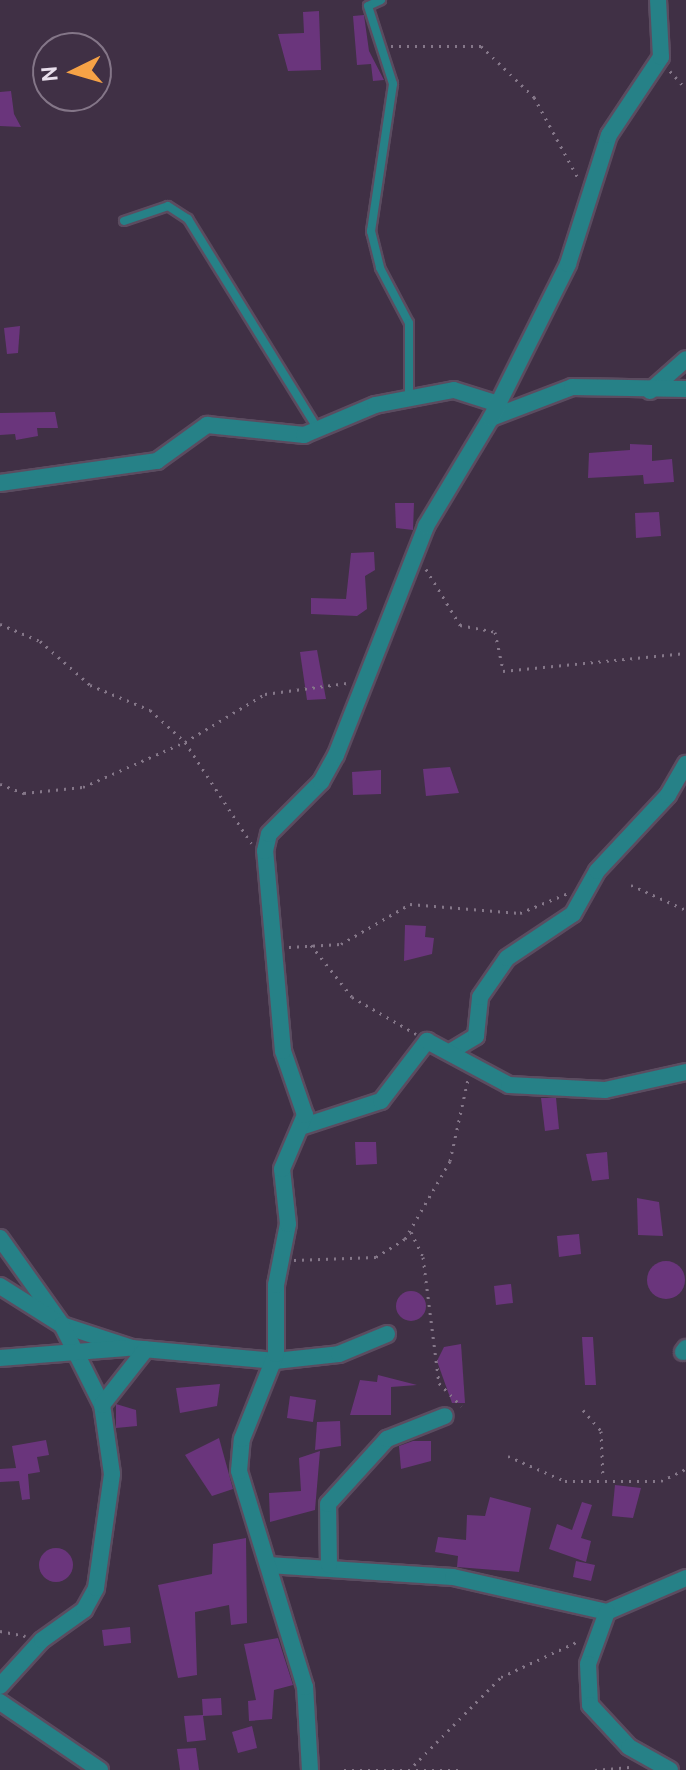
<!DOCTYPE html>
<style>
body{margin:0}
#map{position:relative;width:686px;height:1770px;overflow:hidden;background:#403045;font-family:Cabin,sans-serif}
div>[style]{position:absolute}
.building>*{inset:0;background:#6a357c}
.round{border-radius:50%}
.path>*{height:3px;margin-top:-1.5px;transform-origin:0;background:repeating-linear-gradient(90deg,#857789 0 2px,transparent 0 8px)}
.roads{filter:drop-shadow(2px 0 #5b4c60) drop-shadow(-2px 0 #5b4c60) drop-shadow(0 2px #5b4c60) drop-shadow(0 -2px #5b4c60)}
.service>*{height:8px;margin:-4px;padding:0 4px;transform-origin:4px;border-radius:4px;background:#268187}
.minor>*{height:16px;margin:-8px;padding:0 8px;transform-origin:8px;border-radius:8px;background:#268187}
span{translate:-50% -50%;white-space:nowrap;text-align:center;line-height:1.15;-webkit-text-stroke:7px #403045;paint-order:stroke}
.north{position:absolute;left:32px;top:32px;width:80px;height:80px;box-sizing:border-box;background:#403045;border:2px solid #847688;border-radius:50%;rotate:265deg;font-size:22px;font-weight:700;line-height:32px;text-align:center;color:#e9dfec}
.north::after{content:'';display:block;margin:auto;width:28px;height:36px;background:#f6a246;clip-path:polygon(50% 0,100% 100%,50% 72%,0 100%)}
</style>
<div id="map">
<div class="building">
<div style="clip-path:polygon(319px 11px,321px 70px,288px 71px,278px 34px,304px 33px,303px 12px)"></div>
<div style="clip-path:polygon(364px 15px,369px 51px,384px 80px,373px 81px,371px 64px,357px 65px,353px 16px)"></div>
<div style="clip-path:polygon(11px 91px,14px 114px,21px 127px,0 126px,0 92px)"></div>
<div style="clip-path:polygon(20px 326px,18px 353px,7px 354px,4px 328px)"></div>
<div style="clip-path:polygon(55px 412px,58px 428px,37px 428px,38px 436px,16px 440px,15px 434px,0 435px,0 413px)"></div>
<div style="clip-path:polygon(630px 444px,652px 445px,652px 461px,672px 459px,674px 482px,644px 484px,643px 475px,588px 478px,589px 453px,630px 450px)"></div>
<div style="clip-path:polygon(395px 503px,414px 503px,413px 530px,396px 528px)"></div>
<div style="clip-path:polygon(659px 512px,661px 536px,636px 538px,635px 513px)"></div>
<div style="clip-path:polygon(374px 552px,375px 570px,365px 576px,367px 609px,357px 616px,311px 614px,311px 598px,346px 599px,351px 553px)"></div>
<div style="clip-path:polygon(317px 650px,326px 699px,307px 700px,300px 652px)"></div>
<div style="clip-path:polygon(450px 767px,459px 793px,426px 796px,423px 769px)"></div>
<div style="clip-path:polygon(381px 770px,381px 794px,353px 795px,352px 772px)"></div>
<div style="clip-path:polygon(405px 925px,426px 926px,425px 937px,434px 938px,432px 954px,404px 961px)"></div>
<div style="clip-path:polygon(541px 1098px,556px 1098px,559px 1129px,545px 1131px)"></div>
<div style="clip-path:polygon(355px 1142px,376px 1142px,377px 1164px,356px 1165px)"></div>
<div style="clip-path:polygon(607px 1152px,609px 1179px,592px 1181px,586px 1154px)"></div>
<div style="clip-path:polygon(637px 1198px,659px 1202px,663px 1236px,638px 1235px)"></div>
<div style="clip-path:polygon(579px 1234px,581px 1254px,559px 1257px,557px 1236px)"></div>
<div class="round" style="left:647px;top:1261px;width:38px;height:38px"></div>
<div style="clip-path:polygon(511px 1284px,513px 1303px,496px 1305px,494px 1286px)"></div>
<div class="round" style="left:396px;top:1291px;width:30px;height:30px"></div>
<div style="clip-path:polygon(582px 1337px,593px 1337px,596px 1385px,585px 1385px)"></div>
<div style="clip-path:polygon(461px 1344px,465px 1403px,452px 1403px,437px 1361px,444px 1347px)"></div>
<div style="clip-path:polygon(378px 1375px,417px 1385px,391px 1387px,391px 1415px,350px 1415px,360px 1380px,377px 1382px)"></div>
<div style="clip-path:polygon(220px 1384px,217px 1406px,180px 1413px,176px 1388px)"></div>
<div style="clip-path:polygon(290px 1396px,316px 1400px,313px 1422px,287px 1418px)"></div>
<div style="clip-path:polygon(116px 1404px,136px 1410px,137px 1426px,116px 1428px)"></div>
<div style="clip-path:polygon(340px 1421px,341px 1446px,315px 1450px,317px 1422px)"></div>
<div style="clip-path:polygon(219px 1438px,233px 1489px,212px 1496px,185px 1455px)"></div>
<div style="clip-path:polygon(46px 1440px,49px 1455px,37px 1457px,40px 1472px,28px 1474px,30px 1499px,22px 1500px,19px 1481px,0 1482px,0 1469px,16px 1468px,12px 1446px)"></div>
<div style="clip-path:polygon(413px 1441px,431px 1441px,431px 1461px,401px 1469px,399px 1446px)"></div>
<div style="clip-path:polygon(320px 1451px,315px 1510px,270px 1522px,269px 1493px,301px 1491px,299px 1458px)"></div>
<div style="clip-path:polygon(615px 1485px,641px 1488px,633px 1518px,612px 1516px)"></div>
<div style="clip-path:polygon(490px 1497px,531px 1508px,519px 1572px,457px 1567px,458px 1556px,435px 1552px,438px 1537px,466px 1540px,467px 1515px,485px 1516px)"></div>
<div style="clip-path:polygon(582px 1502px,592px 1505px,581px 1538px,591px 1541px,586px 1562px,549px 1549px,557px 1524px,572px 1530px)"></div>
<div style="clip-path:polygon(246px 1538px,247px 1623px,231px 1625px,229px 1605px,195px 1612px,197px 1675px,178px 1678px,158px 1585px,212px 1574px,213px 1544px)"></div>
<div class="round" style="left:39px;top:1548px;width:34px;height:34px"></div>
<div style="clip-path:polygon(576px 1561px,595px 1565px,591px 1581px,573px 1577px)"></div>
<div style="clip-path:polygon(130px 1627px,131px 1643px,104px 1646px,102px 1630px)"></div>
<div style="clip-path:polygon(278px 1638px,293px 1685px,274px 1690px,272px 1719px,249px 1721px,248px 1701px,256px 1700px,244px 1644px)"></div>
<div style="clip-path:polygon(221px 1698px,222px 1715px,203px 1716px,206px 1740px,187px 1742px,184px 1716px,203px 1715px,202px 1699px)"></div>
<div style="clip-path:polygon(252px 1726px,257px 1748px,238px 1753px,232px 1732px)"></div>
<div style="clip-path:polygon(196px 1748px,199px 1770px,180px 1770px,177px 1749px)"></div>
</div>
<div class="path">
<div style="left:391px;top:46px;width:90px"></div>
<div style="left:481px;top:46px;width:74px;rotate:43.9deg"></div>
<div style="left:534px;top:97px;width:94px;rotate:61.5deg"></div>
<div style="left:670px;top:71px;width:24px;rotate:48deg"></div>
<div style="left:426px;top:569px;width:66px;rotate:58.7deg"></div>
<div style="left:460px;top:625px;width:36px;rotate:11deg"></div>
<div style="left:495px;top:632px;width:40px;rotate:78deg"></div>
<div style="left:503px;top:671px;width:184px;rotate:-5.6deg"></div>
<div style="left:0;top:624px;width:43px;rotate:23deg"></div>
<div style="left:40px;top:641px;width:67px;rotate:41.3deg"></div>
<div style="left:90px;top:685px;width:65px;rotate:22.6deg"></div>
<div style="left:150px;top:710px;width:47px;rotate:42.4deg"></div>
<div style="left:185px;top:742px;width:93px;rotate:-31deg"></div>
<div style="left:265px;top:694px;width:83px;rotate:-7.6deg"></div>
<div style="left:0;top:784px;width:26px;rotate:21deg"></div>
<div style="left:24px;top:793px;width:59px;rotate:-5.8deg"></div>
<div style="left:83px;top:787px;width:111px;rotate:-23.8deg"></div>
<div style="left:185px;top:742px;width:121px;rotate:56.8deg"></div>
<div style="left:631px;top:885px;width:60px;rotate:24.4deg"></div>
<div style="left:311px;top:945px;width:66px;rotate:51.7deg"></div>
<div style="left:352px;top:997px;width:74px;rotate:30deg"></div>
<div style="left:289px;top:947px;width:52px;rotate:-3.3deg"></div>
<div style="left:341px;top:944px;width:80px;rotate:-30.1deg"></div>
<div style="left:410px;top:904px;width:110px;rotate:4.7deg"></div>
<div style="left:520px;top:913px;width:52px;rotate:-22.6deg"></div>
<div style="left:411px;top:1232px;width:28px;rotate:64deg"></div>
<div style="left:423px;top:1257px;width:127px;rotate:82.8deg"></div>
<div style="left:439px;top:1383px;width:32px;rotate:46deg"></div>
<div style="left:294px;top:1260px;width:82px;rotate:-2.1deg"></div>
<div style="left:376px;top:1257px;width:34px;rotate:-32deg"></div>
<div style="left:405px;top:1239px;width:90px;rotate:-60deg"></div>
<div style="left:450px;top:1161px;width:84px;rotate:-77.6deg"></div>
<div style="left:583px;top:1410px;width:28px;rotate:49deg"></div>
<div style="left:601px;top:1431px;width:47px;rotate:87.6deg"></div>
<div style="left:508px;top:1456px;width:62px;rotate:23.7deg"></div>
<div style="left:565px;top:1481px;width:96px"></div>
<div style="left:661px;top:1481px;width:28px;rotate:-26deg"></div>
<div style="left:0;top:1631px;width:26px;rotate:11deg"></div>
<div style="left:414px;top:1765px;width:124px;rotate:-45.3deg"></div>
<div style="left:501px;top:1677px;width:86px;rotate:-24.8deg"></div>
<div style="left:344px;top:1770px;width:120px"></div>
<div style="left:595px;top:1770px;width:38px;rotate:-5deg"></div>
</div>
<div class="roads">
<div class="service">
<div style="left:381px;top:0;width:14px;rotate:155deg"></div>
<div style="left:368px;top:6px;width:82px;rotate:72.2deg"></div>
<div style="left:393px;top:84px;width:149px;rotate:98.5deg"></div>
<div style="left:371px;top:231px;width:38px;rotate:76deg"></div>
<div style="left:380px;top:268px;width:62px;rotate:62.2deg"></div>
<div style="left:409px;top:323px;width:77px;rotate:90deg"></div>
<div style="left:124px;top:221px;width:46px;rotate:-18.8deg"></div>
<div style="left:168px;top:206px;width:24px;rotate:33deg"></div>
<div style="left:188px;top:219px;width:249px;rotate:58.3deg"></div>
</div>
<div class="minor">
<div style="left:650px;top:391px;width:48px;rotate:-41.6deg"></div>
<div style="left:491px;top:418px;width:87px;rotate:-20.9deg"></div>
<div style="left:572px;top:387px;width:114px;rotate:1deg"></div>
<div style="left:0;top:483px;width:159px;rotate:-8deg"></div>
<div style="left:157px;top:461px;width:62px;rotate:-35.8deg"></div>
<div style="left:207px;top:425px;width:98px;rotate:5.9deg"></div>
<div style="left:304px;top:435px;width:77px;rotate:-22.9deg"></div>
<div style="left:375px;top:405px;width:80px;rotate:-10.8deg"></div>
<div style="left:454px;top:390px;width:46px;rotate:17.7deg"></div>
<div style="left:453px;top:1050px;width:27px;rotate:-31deg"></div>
<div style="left:476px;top:1036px;width:39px;rotate:-84deg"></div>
<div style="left:480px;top:997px;width:47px;rotate:-55.3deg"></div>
<div style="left:507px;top:958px;width:79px;rotate:-33.7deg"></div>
<div style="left:573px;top:914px;width:49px;rotate:-60.8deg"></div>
<div style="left:597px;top:871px;width:104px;rotate:-46.9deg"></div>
<div style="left:668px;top:795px;width:36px;rotate:-60deg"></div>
<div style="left:304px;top:1126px;width:81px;rotate:-18deg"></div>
<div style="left:381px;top:1101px;width:76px;rotate:-52.5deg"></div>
<div style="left:427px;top:1041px;width:93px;rotate:28.2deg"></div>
<div style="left:509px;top:1085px;width:96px;rotate:3deg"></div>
<div style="left:605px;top:1090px;width:83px;rotate:-12.5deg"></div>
<div style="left:0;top:1238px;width:107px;rotate:54.5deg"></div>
<div style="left:62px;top:1325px;width:74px;rotate:18.2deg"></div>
<div style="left:132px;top:1348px;width:144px;rotate:5.2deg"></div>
<div style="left:275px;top:1361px;width:64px;rotate:-6.2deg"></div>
<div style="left:339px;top:1354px;width:52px;rotate:-22.6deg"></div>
<div style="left:0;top:1286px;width:73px;rotate:32.2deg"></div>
<div style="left:62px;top:1325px;width:89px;rotate:63.4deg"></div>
<div style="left:683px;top:1352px;width:5px;rotate:-53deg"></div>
<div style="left:0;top:1358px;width:127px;rotate:-4.5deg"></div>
<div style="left:268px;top:1565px;width:185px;rotate:3.7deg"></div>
<div style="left:453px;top:1577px;width:158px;rotate:12.8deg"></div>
<div style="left:607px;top:1612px;width:86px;rotate:-23.3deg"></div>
<div style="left:329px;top:1565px;width:61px;rotate:-90.9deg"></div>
<div style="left:328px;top:1504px;width:88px;rotate:-47.8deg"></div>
<div style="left:387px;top:1439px;width:62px;rotate:-21.6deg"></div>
<div style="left:607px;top:1612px;width:55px;rotate:110.1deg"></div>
<div style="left:588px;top:1664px;width:41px;rotate:87.2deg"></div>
<div style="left:590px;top:1705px;width:57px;rotate:47.1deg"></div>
<div style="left:629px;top:1747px;width:47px;rotate:29.3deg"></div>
<div style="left:0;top:1686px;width:62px;rotate:-47.6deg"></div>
<div style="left:42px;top:1640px;width:52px;rotate:-35.5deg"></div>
<div style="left:84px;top:1610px;width:25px;rotate:-61deg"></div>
<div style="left:96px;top:1588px;width:115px;rotate:-82deg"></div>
<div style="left:112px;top:1474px;width:70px;rotate:-98.2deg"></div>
<div style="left:102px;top:1405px;width:71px;rotate:-51.8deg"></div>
<div style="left:0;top:1702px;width:121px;rotate:34.2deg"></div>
<div style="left:310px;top:1770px;width:83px;rotate:-93.4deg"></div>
<div style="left:305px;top:1687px;width:226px;rotate:-107deg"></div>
<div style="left:239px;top:1471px;width:32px;rotate:-85deg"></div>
<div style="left:242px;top:1439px;width:92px;rotate:-68.2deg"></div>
<div style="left:276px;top:1354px;width:69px;rotate:-90deg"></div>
<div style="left:276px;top:1285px;width:62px;rotate:-78.9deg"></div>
<div style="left:288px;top:1224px;width:55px;rotate:-96.2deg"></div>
<div style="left:282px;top:1169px;width:59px;rotate:-66.9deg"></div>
<div style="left:305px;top:1115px;width:68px;rotate:-109deg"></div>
<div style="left:283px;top:1051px;width:201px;rotate:-95.1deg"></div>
<div style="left:265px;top:851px;width:17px;rotate:-77deg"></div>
<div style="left:269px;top:834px;width:74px;rotate:-45deg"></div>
<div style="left:321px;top:782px;width:31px;rotate:-61deg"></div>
<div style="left:336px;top:755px;width:246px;rotate:-68.5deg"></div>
<div style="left:426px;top:526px;width:126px;rotate:-59deg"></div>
<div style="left:491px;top:418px;width:172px;rotate:-63.4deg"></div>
<div style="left:568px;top:264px;width:135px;rotate:-72.4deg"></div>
<div style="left:609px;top:135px;width:94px;rotate:-56.3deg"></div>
<div style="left:661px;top:57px;width:57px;rotate:-93deg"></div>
</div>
</div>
<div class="north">N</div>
</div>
